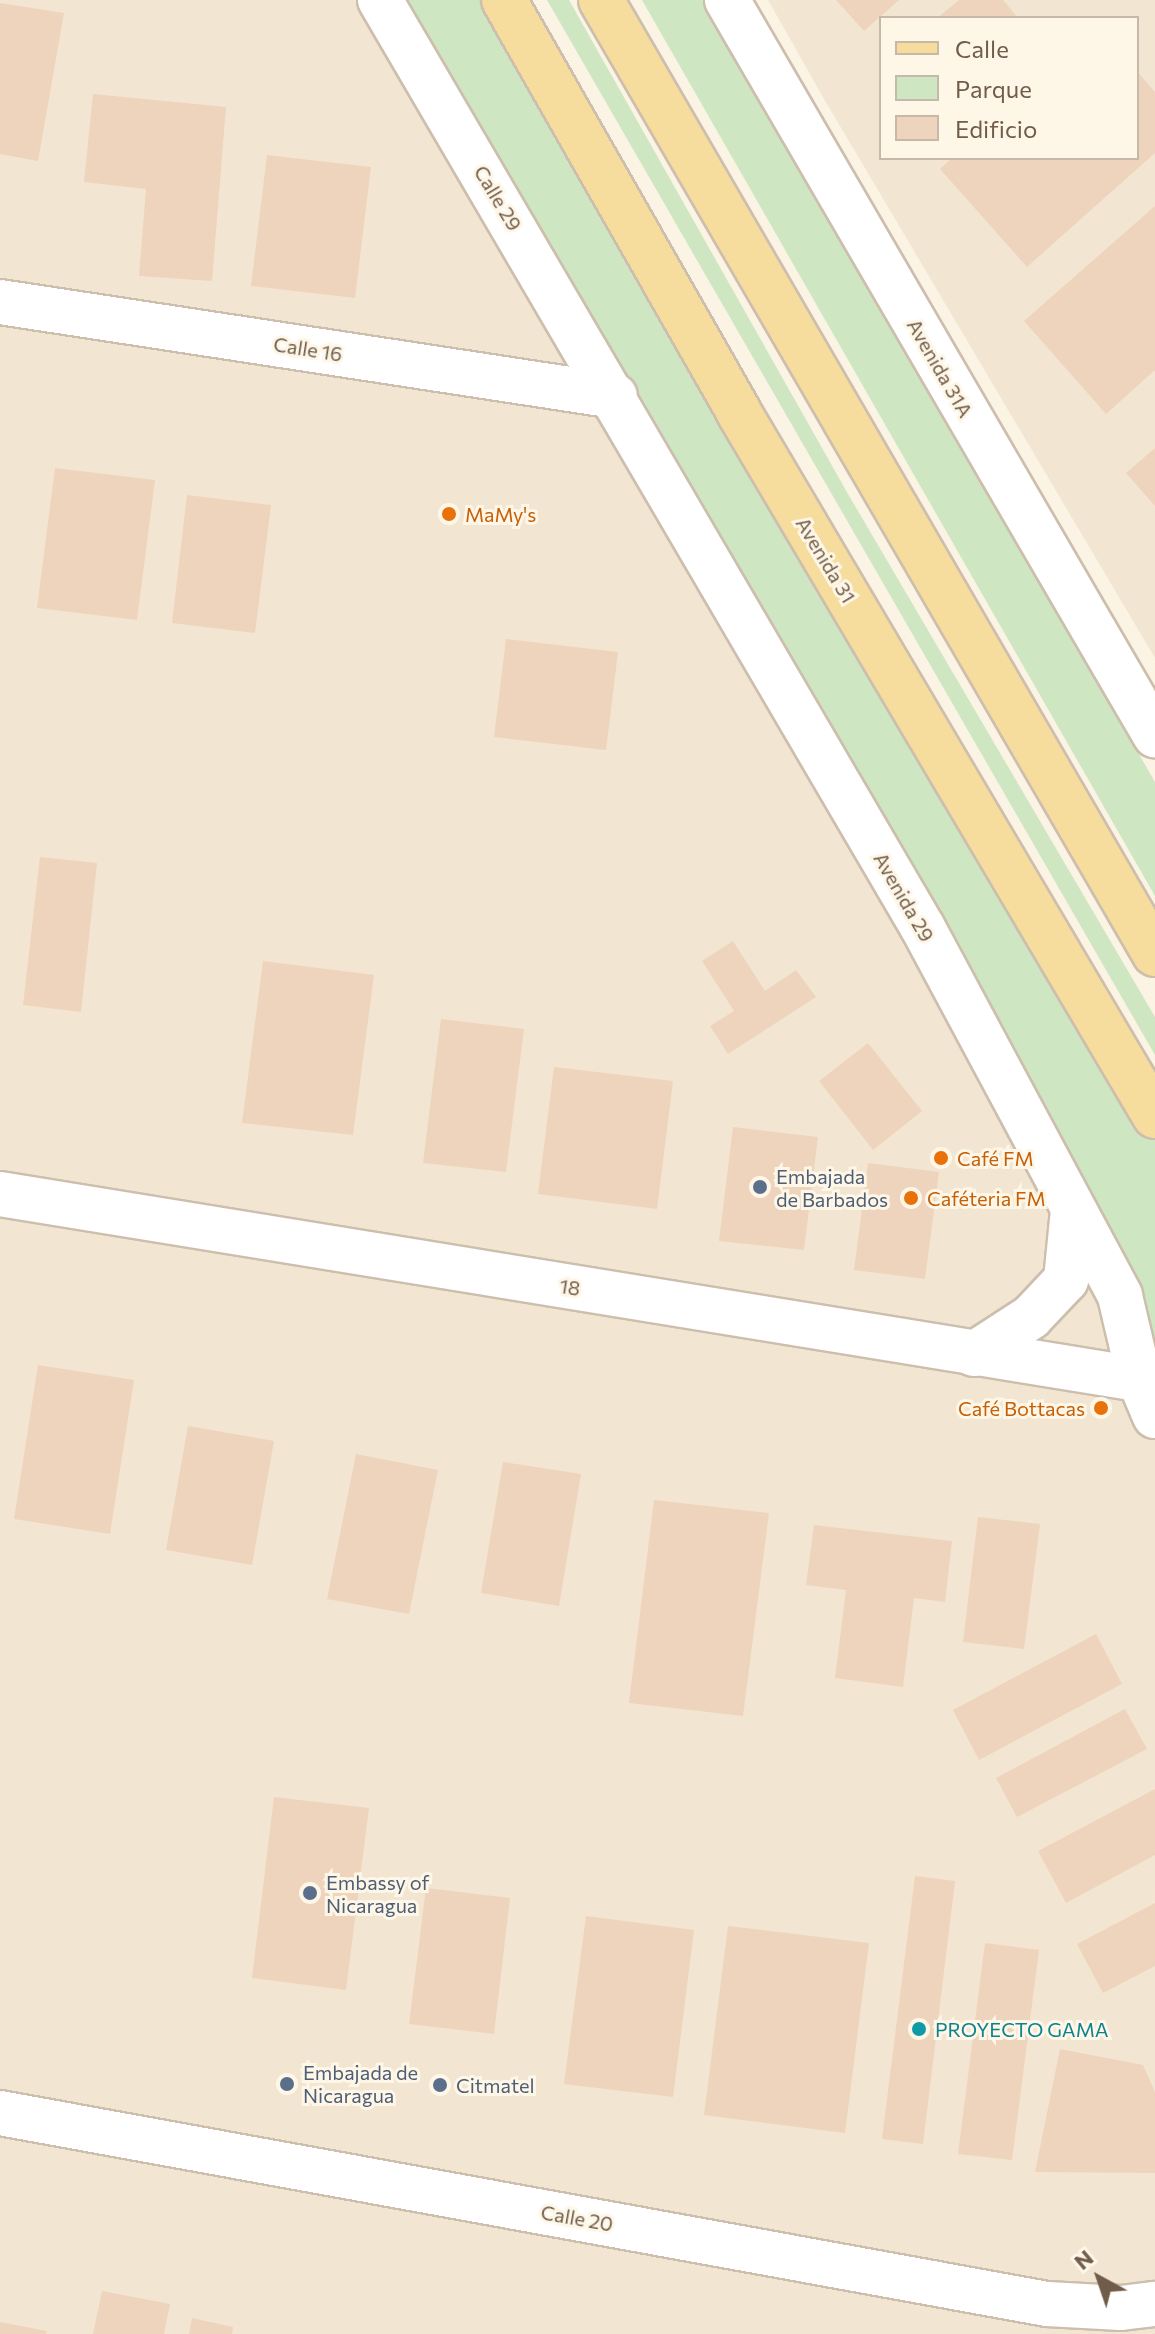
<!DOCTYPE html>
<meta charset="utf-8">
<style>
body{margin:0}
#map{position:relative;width:1155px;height:2334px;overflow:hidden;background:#fbf3e3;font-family:Commissioner,sans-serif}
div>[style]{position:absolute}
.residential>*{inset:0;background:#f2e6d2}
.green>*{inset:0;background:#cee7c2}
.building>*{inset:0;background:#eed4bc}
.roads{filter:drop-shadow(2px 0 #cdbead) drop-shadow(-2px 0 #cdbead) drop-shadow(0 2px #cdbead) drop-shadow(0 -2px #cdbead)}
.minor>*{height:44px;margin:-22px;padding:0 22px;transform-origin:22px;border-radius:22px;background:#fff}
.major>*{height:44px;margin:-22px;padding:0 22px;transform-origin:22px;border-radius:22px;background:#f6dd9e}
.dots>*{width:22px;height:22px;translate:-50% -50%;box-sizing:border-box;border:4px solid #fef7e8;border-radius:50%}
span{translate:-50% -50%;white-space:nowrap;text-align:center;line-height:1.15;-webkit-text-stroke:6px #fef7e8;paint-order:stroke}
.street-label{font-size:20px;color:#715c4a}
.food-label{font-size:20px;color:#c56008}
.left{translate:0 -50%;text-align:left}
.right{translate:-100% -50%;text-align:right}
.service-label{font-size:20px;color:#4e5e75}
.culture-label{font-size:20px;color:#0d838f}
.legend{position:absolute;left:879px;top:16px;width:260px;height:144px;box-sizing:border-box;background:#fef7e8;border:2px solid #c6b9a9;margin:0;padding:10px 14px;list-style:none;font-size:24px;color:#715c4a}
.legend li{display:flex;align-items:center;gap:16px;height:40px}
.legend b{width:40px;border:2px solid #c6b9a9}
.north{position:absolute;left:1059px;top:2238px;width:80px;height:80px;-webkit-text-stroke:6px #fef7e8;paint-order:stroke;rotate:320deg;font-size:22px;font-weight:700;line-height:32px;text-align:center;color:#715c4a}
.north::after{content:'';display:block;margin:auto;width:28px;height:36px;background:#715c4a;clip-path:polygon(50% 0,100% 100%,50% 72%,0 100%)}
</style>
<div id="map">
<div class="residential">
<div style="clip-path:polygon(0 0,380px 0,923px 928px,1155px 1416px,1155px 2334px,0 2334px)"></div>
<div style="clip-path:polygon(evenodd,768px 0,1155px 0,1155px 658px,824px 99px,768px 0,881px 18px,1137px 18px,1137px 158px,881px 158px,881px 18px)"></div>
</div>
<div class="green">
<div style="clip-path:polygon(380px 0,504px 0,1155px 1116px,1155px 1416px,1120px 1296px)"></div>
<div style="clip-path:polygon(547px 0,569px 0,848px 494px,1155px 1017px,1155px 1055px)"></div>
<div style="clip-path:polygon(642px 0,705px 0,1155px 782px,1155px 896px)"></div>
</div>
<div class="building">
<div style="clip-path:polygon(836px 0,899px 0,864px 31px)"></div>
<div style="clip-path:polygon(959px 0,1003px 0,1018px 18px,937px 18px)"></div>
<div style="clip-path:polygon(0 3px,64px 13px,38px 161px,0 154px)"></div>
<div style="clip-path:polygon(1137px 71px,1155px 92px,1155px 153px,1027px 267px,940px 169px,952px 158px,1137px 158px)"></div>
<div style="clip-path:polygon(93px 94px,226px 107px,212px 281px,139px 276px,146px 189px,84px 182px)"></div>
<div style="clip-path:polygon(267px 155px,371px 167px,355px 298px,251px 286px)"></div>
<div style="clip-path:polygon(1155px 206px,1155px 370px,1106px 414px,1024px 321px)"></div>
<div style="clip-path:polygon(1155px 448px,1155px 506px,1126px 473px)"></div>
<div style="clip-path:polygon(55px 468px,155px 480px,137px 620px,37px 608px)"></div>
<div style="clip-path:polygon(187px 495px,271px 505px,255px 633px,172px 623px)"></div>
<div style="clip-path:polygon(506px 639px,618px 652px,606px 750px,494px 737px)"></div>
<div style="clip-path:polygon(40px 857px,97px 863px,81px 1012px,23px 1005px)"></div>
<div style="clip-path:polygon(733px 941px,765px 991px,796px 970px,816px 997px,728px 1054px,710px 1026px,734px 1011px,702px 961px)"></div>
<div style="clip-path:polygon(263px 961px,374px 975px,353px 1135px,242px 1123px)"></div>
<div style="clip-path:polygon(441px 1019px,524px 1029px,506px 1172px,423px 1163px)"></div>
<div style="clip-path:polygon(868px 1043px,922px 1111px,873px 1150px,819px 1081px)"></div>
<div style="clip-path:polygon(554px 1067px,673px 1081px,657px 1209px,538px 1194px)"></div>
<div style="clip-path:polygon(733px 1127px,818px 1137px,804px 1250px,719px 1241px)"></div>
<div style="clip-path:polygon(868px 1163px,939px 1172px,925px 1279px,854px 1270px)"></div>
<div style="clip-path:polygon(38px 1365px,134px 1380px,110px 1534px,14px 1519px)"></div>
<div style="clip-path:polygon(188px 1426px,274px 1441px,252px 1565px,166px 1550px)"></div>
<div style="clip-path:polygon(356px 1454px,438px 1470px,409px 1614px,327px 1599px)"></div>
<div style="clip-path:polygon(503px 1462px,581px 1474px,559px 1606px,481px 1593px)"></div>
<div style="clip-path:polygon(654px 1500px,769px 1513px,743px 1716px,629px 1703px)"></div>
<div style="clip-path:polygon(978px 1517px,1040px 1524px,1024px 1649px,963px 1642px)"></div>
<div style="clip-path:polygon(814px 1525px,952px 1541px,945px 1602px,914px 1598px,903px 1687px,835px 1678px,846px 1590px,806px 1585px)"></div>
<div style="clip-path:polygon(1096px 1634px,1122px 1684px,979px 1760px,953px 1710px)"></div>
<div style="clip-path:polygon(1125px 1709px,1147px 1749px,1017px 1817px,996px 1778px)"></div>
<div style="clip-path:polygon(1155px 1789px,1155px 1855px,1066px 1903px,1038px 1851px)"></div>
<div style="clip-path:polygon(274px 1797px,369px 1808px,346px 1990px,252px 1978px)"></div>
<div style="clip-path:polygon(915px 1876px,955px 1881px,923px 2144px,882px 2139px)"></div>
<div style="clip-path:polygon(426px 1888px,510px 1898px,494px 2034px,409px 2024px)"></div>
<div style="clip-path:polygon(1155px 1903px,1155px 1966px,1103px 1993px,1077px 1944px)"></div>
<div style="clip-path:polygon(586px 1916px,694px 1930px,673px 2097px,564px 2084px)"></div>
<div style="clip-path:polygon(728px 1926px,869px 1943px,845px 2133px,704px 2115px)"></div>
<div style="clip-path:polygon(985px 1943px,1039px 1950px,1012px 2160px,958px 2154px)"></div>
<div style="clip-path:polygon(1060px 2049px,1143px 2065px,1155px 2092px,1155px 2173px,1035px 2172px)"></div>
<div style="clip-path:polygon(102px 2291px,170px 2304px,164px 2334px,93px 2334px)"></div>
<div style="clip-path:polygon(192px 2318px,233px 2327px,232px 2334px,189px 2334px)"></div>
<div style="clip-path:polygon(0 2322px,47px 2331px,46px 2334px,0 2334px)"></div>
</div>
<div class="roads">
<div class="minor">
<div style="left:380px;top:0;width:1075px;rotate:59.67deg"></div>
<div style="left:923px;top:928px;width:417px;rotate:61.8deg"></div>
<div style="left:1120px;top:1296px;width:87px;rotate:76.8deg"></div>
<div style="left:1140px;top:1381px;width:38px;rotate:67deg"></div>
<div style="left:727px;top:0;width:851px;rotate:59.79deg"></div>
<div style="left:0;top:302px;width:622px;rotate:8.69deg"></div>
<div style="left:0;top:1194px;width:1170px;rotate:9.24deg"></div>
<div style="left:974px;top:1354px;width:68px;rotate:-33deg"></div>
<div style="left:1031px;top:1317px;width:51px;rotate:-46.6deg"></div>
<div style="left:1066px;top:1280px;width:70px;rotate:-84.3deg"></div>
<div style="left:0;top:2113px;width:1064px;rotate:10.34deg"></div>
<div style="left:1047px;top:2304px;width:74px;rotate:3.1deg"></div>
<div style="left:1121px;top:2308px;width:34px;rotate:-7deg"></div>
</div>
<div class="major">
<div style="left:504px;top:0;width:473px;rotate:60.3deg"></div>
<div style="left:738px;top:411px;width:819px;rotate:59.4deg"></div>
<div style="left:601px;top:0;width:1103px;rotate:59.86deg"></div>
</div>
</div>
<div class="dots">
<div style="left:449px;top:514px;background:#e8710a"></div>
<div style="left:941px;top:1158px;background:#e8710a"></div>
<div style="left:760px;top:1187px;background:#5c6f8a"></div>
<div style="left:911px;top:1198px;background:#e8710a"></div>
<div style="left:1101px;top:1408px;background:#e8710a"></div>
<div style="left:310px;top:1893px;background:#5c6f8a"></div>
<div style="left:919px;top:2029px;background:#0f9aa8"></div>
<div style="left:287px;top:2084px;background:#5c6f8a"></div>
<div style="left:440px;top:2085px;background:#5c6f8a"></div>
</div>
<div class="street-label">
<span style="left:498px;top:198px;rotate:59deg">Calle 29</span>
<span style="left:308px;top:349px;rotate:9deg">Calle 16</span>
<span style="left:940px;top:368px;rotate:60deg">Avenida 31A</span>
<span style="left:826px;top:560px;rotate:59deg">Avenida 31</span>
<span style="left:904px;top:897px;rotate:60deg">Avenida 29</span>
<span style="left:570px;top:1287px;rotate:9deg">18</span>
<span style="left:577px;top:2218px;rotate:10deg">Calle 20</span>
</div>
<div class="food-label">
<span class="left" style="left:465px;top:514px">MaMy's</span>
<span class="left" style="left:957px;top:1158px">Café FM</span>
<span class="left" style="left:927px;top:1198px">Caféteria FM</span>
<span class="right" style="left:1085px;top:1408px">Café Bottacas</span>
</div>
<div class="service-label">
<span class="left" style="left:776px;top:1188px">Embajada<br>de Barbados</span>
<span class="left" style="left:326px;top:1894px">Embassy of<br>Nicaragua</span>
<span class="left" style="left:303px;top:2084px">Embajada de<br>Nicaragua</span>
<span class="left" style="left:456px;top:2085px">Citmatel</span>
</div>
<div class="culture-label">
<span class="left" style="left:935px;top:2029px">PROYECTO GAMA</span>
</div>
<ul class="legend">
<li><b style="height:10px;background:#f6dd9e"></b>Calle</li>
<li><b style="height:22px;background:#cee7c2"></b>Parque</li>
<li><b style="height:22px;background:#eed4bc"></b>Edificio</li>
</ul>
<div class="north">N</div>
</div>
